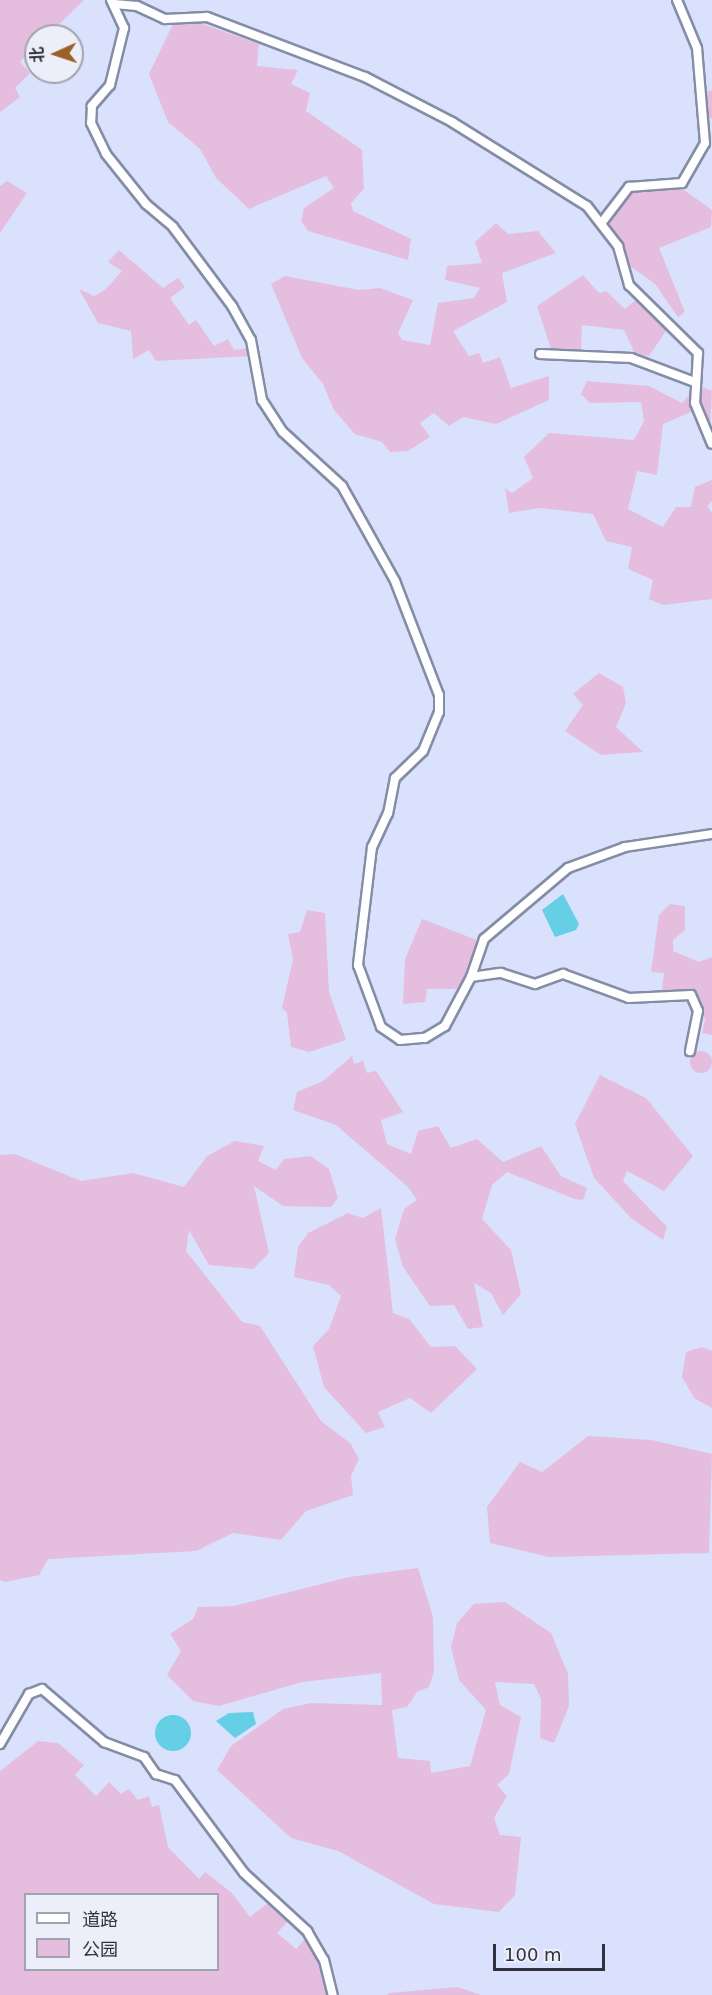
<!DOCTYPE html>
<meta charset="utf-8">
<style>
body{margin:0}
#map{position:relative;width:712px;height:1995px;overflow:hidden;background:#d9e1fc;font-family:"DejaVu Sans","Noto Sans SC",sans-serif}
div>[style]{position:absolute}
.green>*{inset:0;background:#e5bedf}
.round{border-radius:50%}
.water>*{inset:0;background:#64cfe5}
.roads{filter:drop-shadow(2px 0 #858da6) drop-shadow(-2px 0 #858da6) drop-shadow(0 2px #858da6) drop-shadow(0 -2px #858da6)}
.street>*{height:8px;margin:-4px;padding:0 4px;transform-origin:4px;border-radius:4px;background:#fff}
span{translate:-50% -50%;white-space:nowrap;text-align:center;line-height:1.15;-webkit-text-stroke:6px #eceffa;paint-order:stroke}
.legend{position:absolute;left:24px;top:1893px;width:195px;height:78px;box-sizing:border-box;background:#eceffa;border:2px solid #a1a4af;margin:0;padding:8px 10px;list-style:none;font-size:18px;color:#30333e}
.legend li{display:flex;align-items:center;gap:12px;height:30px}
.legend b{width:30px;border:2px solid #a1a4af}
.north{position:absolute;left:24px;top:24px;width:60px;height:60px;box-sizing:border-box;background:#eceffa;border:2px solid #a1a4af;border-radius:50%;rotate:267deg;font-size:16px;font-weight:700;line-height:24px;text-align:center;color:#30333e}
.north::after{content:'';display:block;margin:auto;width:21px;height:27px;background:#9e6027;clip-path:polygon(50% 0,100% 100%,50% 72%,0 100%)}
.scale{position:absolute;left:493px;top:1944px;width:112px;height:27px;box-sizing:border-box;border:3px solid #30333e;border-top:0;padding-left:8px;font-size:18px;line-height:21px;white-space:nowrap;color:#30333e;-webkit-text-stroke:4px #eceffa;paint-order:stroke}
</style>
<div id="map">
<div class="green">
<div style="clip-path:polygon(0 0,84px 0,47px 36px,36px 36px,36px 46px,20px 62px,30px 73px,15px 88px,20px 97px,0 112px)"></div>
<div style="clip-path:polygon(191px 20px,259px 44px,257px 66px,298px 70px,291px 84px,310px 93px,306px 111px,362px 150px,364px 189px,351px 203px,353px 211px,411px 239px,408px 260px,308px 231px,301px 221px,304px 208px,334px 188px,326px 176px,249px 209px,216px 178px,200px 149px,168px 122px,149px 74px,173px 24px)"></div>
<div style="clip-path:polygon(712px 90px,712px 118px,708px 120px,706px 92px)"></div>
<div style="clip-path:polygon(7px 181px,27px 193px,0 233px,0 186px)"></div>
<div style="clip-path:polygon(645px 187px,684px 190px,712px 210px,711px 227px,659px 248px,685px 312px,678px 317px,655px 284px,627px 264px,609px 221px,627px 191px)"></div>
<div style="clip-path:polygon(496px 223px,508px 234px,538px 231px,556px 253px,502px 273px,507px 302px,453px 331px,469px 356px,479px 353px,483px 363px,500px 357px,511px 388px,549px 376px,549px 400px,496px 424px,463px 417px,449px 426px,434px 413px,420px 423px,430px 437px,408px 451px,390px 452px,382px 442px,355px 434px,334px 410px,323px 384px,302px 358px,271px 284px,285px 276px,359px 290px,380px 288px,413px 300px,398px 333px,402px 340px,430px 345px,438px 303px,474px 298px,480px 288px,445px 280px,447px 266px,482px 263px,475px 242px)"></div>
<div style="clip-path:polygon(119px 250px,163px 288px,178px 278px,185px 287px,170px 298px,189px 325px,196px 320px,214px 346px,228px 339px,234px 350px,249px 348px,251px 356px,156px 361px,149px 350px,133px 359px,131px 331px,98px 323px,79px 289px,94px 296px,105px 290px,122px 271px,108px 262px)"></div>
<div style="clip-path:polygon(583px 275px,599px 293px,606px 291px,625px 309px,636px 300px,668px 328px,649px 356px,635px 354px,624px 330px,582px 325px,581px 350px,551px 349px,537px 306px)"></div>
<div style="clip-path:polygon(587px 381px,649px 386px,682px 403px,690px 394px,693px 411px,663px 424px,657px 475px,637px 471px,628px 509px,663px 527px,676px 507px,691px 507px,695px 487px,712px 480px,712px 501px,707px 506px,712px 513px,712px 599px,663px 605px,649px 599px,653px 580px,628px 569px,632px 547px,606px 541px,593px 514px,540px 508px,509px 513px,505px 488px,512px 493px,533px 478px,524px 457px,549px 433px,634px 440px,644px 421px,641px 402px,590px 403px,581px 394px)"></div>
<div style="clip-path:polygon(698px 385px,712px 391px,710px 430px,702px 416px)"></div>
<div style="clip-path:polygon(599px 673px,623px 687px,626px 703px,616px 727px,643px 752px,601px 755px,565px 731px,583px 705px,573px 694px)"></div>
<div style="clip-path:polygon(670px 904px,685px 906px,685px 930px,673px 940px,673px 951px,699px 962px,712px 957px,712px 1035px,702px 1033px,705px 1020px,697px 993px,662px 990px,664px 973px,651px 972px,659px 915px)"></div>
<div style="clip-path:polygon(307px 910px,325px 913px,329px 992px,346px 1040px,309px 1052px,291px 1047px,287px 1013px,282px 1008px,293px 959px,288px 934px,300px 932px)"></div>
<div style="clip-path:polygon(422px 919px,477px 940px,472px 964px,461px 989px,427px 989px,425px 1002px,403px 1004px,405px 959px)"></div>
<div class="round" style="left:690px;top:1051px;width:22px;height:22px"></div>
<div style="clip-path:polygon(352px 1056px,354px 1064px,363px 1061px,367px 1073px,376px 1071px,403px 1112px,381px 1120px,387px 1144px,411px 1154px,418px 1131px,438px 1126px,451px 1148px,477px 1139px,503px 1162px,541px 1146px,561px 1176px,587px 1188px,583px 1200px,575px 1199px,507px 1172px,492px 1185px,482px 1219px,511px 1250px,521px 1294px,503px 1315px,491px 1293px,474px 1283px,483px 1327px,468px 1329px,454px 1305px,430px 1306px,403px 1267px,395px 1239px,404px 1209px,417px 1200px,408px 1187px,336px 1125px,293px 1110px,297px 1092px,323px 1081px)"></div>
<div style="clip-path:polygon(600px 1075px,646px 1098px,693px 1156px,664px 1191px,627px 1171px,623px 1181px,667px 1227px,663px 1240px,632px 1219px,594px 1178px,575px 1124px)"></div>
<div style="clip-path:polygon(235px 1141px,264px 1146px,258px 1161px,276px 1170px,284px 1159px,311px 1156px,329px 1169px,338px 1198px,331px 1207px,283px 1206px,254px 1186px,269px 1253px,253px 1269px,209px 1265px,189px 1230px,186px 1251px,242px 1322px,260px 1326px,321px 1421px,350px 1443px,359px 1459px,351px 1476px,353px 1495px,306px 1511px,281px 1540px,233px 1533px,196px 1551px,48px 1559px,39px 1575px,5px 1582px,0 1580px,0 1155px,15px 1154px,81px 1181px,133px 1173px,184px 1187px,207px 1156px)"></div>
<div style="clip-path:polygon(381px 1208px,393px 1313px,409px 1319px,431px 1347px,455px 1346px,477px 1369px,431px 1413px,410px 1398px,378px 1412px,385px 1427px,366px 1433px,324px 1387px,313px 1346px,329px 1329px,341px 1296px,329px 1285px,294px 1277px,298px 1247px,308px 1233px,348px 1213px,363px 1218px)"></div>
<div style="clip-path:polygon(702px 1347px,712px 1351px,712px 1408px,694px 1398px,682px 1377px,686px 1352px)"></div>
<div style="clip-path:polygon(588px 1436px,652px 1440px,712px 1454px,709px 1553px,549px 1557px,490px 1543px,487px 1507px,520px 1462px,542px 1472px)"></div>
<div style="clip-path:polygon(418px 1568px,433px 1617px,434px 1672px,429px 1687px,417px 1692px,407px 1707px,392px 1710px,398px 1758px,430px 1761px,431px 1773px,470px 1766px,486px 1710px,459px 1680px,451px 1647px,457px 1623px,474px 1604px,505px 1602px,551px 1633px,568px 1674px,569px 1706px,554px 1743px,540px 1738px,541px 1699px,534px 1684px,495px 1682px,500px 1705px,521px 1717px,509px 1774px,497px 1785px,507px 1796px,494px 1818px,500px 1835px,521px 1837px,515px 1895px,499px 1912px,434px 1904px,338px 1851px,291px 1838px,217px 1770px,231px 1746px,283px 1709px,311px 1703px,382px 1705px,381px 1673px,302px 1682px,219px 1706px,193px 1701px,167px 1675px,181px 1651px,170px 1634px,193px 1619px,198px 1607px,234px 1606px,349px 1577px)"></div>
<div style="clip-path:polygon(evenodd,38px 1741px,58px 1743px,84px 1765px,75px 1775px,96px 1796px,109px 1782px,121px 1794px,129px 1789px,138px 1800px,149px 1796px,152px 1807px,159px 1805px,168px 1847px,199px 1879px,205px 1872px,232px 1893px,250px 1917px,269px 1902px,289px 1920px,277px 1933px,296px 1949px,307px 1937px,330px 1995px,0 1995px,0 1771px,38px 1741px,26px 1894px,218px 1894px,218px 1970px,26px 1970px,26px 1894px)"></div>
<div style="clip-path:polygon(458px 1987px,481px 1995px,387px 1995px,389px 1993px)"></div>
</div>
<div class="water">
<div style="clip-path:polygon(563px 894px,579px 924px,576px 930px,555px 937px,542px 910px)"></div>
<div style="clip-path:polygon(253px 1712px,256px 1724px,235px 1738px,216px 1721px,229px 1713px)"></div>
<div class="round" style="left:155px;top:1715px;width:36px;height:36px"></div>
</div>
<div class="roads">
<div class="street">
<div style="left:111px;top:0;width:31px;rotate:65deg"></div>
<div style="left:124px;top:28px;width:59px;rotate:103.8deg"></div>
<div style="left:110px;top:85px;width:28px;rotate:131deg"></div>
<div style="left:92px;top:106px;width:17px;rotate:93deg"></div>
<div style="left:91px;top:123px;width:34px;rotate:64deg"></div>
<div style="left:106px;top:154px;width:64px;rotate:51.3deg"></div>
<div style="left:146px;top:204px;width:35px;rotate:40deg"></div>
<div style="left:173px;top:227px;width:99px;rotate:53.2deg"></div>
<div style="left:232px;top:306px;width:39px;rotate:61deg"></div>
<div style="left:251px;top:340px;width:61px;rotate:79.6deg"></div>
<div style="left:262px;top:400px;width:38px;rotate:57deg"></div>
<div style="left:283px;top:432px;width:80px;rotate:42.5deg"></div>
<div style="left:342px;top:486px;width:109px;rotate:60.8deg"></div>
<div style="left:395px;top:581px;width:122px;rotate:68.9deg"></div>
<div style="left:439px;top:695px;width:17px;rotate:90deg"></div>
<div style="left:439px;top:712px;width:42px;rotate:112.3deg"></div>
<div style="left:423px;top:751px;width:39px;rotate:136deg"></div>
<div style="left:395px;top:778px;width:36px;rotate:101deg"></div>
<div style="left:388px;top:813px;width:38px;rotate:115deg"></div>
<div style="left:372px;top:847px;width:119px;rotate:96.8deg"></div>
<div style="left:358px;top:965px;width:66px;rotate:69.6deg"></div>
<div style="left:381px;top:1027px;width:23px;rotate:34deg"></div>
<div style="left:400px;top:1040px;width:25px;rotate:-5deg"></div>
<div style="left:425px;top:1038px;width:23px;rotate:-31deg"></div>
<div style="left:445px;top:1026px;width:55px;rotate:-62deg"></div>
<div style="left:471px;top:977px;width:40px;rotate:-71.1deg"></div>
<div style="left:484px;top:939px;width:110px;rotate:-40.2deg"></div>
<div style="left:568px;top:868px;width:61px;rotate:-20.2deg"></div>
<div style="left:625px;top:847px;width:88px;rotate:-8.5deg"></div>
<div style="left:114px;top:4px;width:23px;rotate:5deg"></div>
<div style="left:137px;top:6px;width:31px;rotate:25deg"></div>
<div style="left:165px;top:19px;width:42px;rotate:-2.7deg"></div>
<div style="left:207px;top:17px;width:169px;rotate:20.8deg"></div>
<div style="left:365px;top:77px;width:98px;rotate:27.3deg"></div>
<div style="left:452px;top:122px;width:159px;rotate:31.9deg"></div>
<div style="left:587px;top:206px;width:51px;rotate:52.2deg"></div>
<div style="left:618px;top:246px;width:41px;rotate:74.2deg"></div>
<div style="left:629px;top:285px;width:97px;rotate:44.6deg"></div>
<div style="left:698px;top:353px;width:50px;rotate:93.4deg"></div>
<div style="left:695px;top:403px;width:44px;rotate:67.5deg"></div>
<div style="left:603px;top:221px;width:43px;rotate:-52.6deg"></div>
<div style="left:629px;top:187px;width:53px;rotate:-4.3deg"></div>
<div style="left:682px;top:183px;width:46px;rotate:-60.1deg"></div>
<div style="left:705px;top:143px;width:95px;rotate:-94.8deg"></div>
<div style="left:697px;top:48px;width:52px;rotate:-112.6deg"></div>
<div style="left:540px;top:354px;width:91px;rotate:2.5deg"></div>
<div style="left:631px;top:358px;width:68px;rotate:20.6deg"></div>
<div style="left:471px;top:977px;width:30px;rotate:-8deg"></div>
<div style="left:501px;top:973px;width:36px;rotate:18deg"></div>
<div style="left:535px;top:984px;width:30px;rotate:-20deg"></div>
<div style="left:563px;top:974px;width:70px;rotate:20deg"></div>
<div style="left:629px;top:998px;width:62px;rotate:-2.8deg"></div>
<div style="left:691px;top:995px;width:17px;rotate:66deg"></div>
<div style="left:698px;top:1011px;width:41px;rotate:101.3deg"></div>
<div style="left:0;top:1744px;width:58px;rotate:-59.9deg"></div>
<div style="left:29px;top:1694px;width:14px;rotate:-21deg"></div>
<div style="left:42px;top:1689px;width:82px;rotate:40.5deg"></div>
<div style="left:104px;top:1742px;width:43px;rotate:20.6deg"></div>
<div style="left:144px;top:1757px;width:21px;rotate:55deg"></div>
<div style="left:156px;top:1774px;width:20px;rotate:18deg"></div>
<div style="left:175px;top:1780px;width:116px;rotate:53.4deg"></div>
<div style="left:244px;top:1873px;width:86px;rotate:42.6deg"></div>
<div style="left:307px;top:1931px;width:34px;rotate:60deg"></div>
<div style="left:324px;top:1960px;width:36px;rotate:76deg"></div>
</div>
</div>
<ul class="legend">
<li><b style="height:8px;background:#fff"></b>道路</li>
<li><b style="height:16px;background:#e5bedf"></b>公园</li>
</ul>
<div class="north">北</div>
<div class="scale">100 m</div>
</div>
